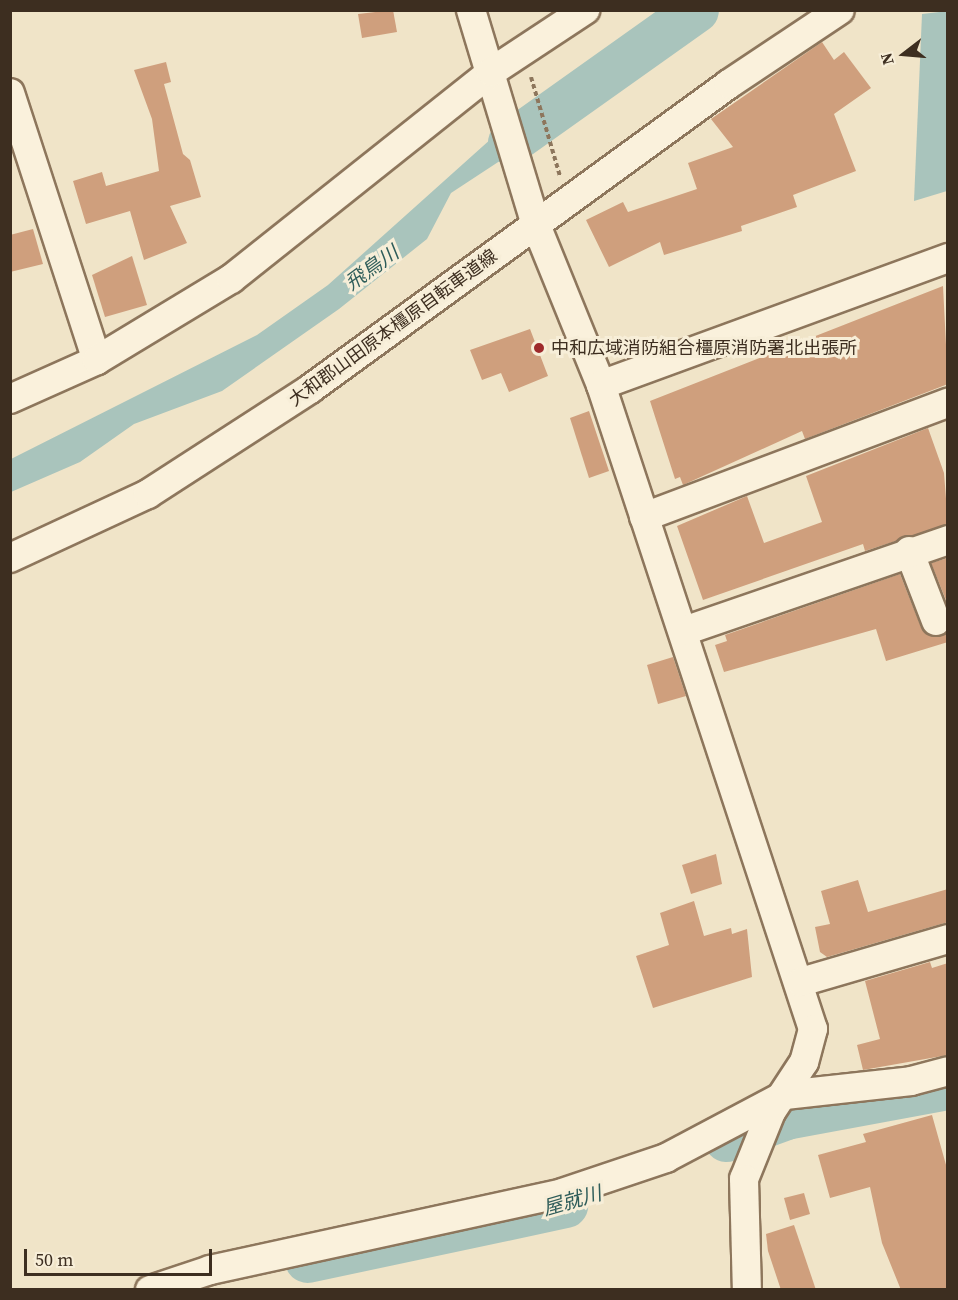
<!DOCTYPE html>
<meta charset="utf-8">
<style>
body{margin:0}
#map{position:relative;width:958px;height:1300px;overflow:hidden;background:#f0e4c8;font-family:"Source Serif 4","Noto Sans JP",serif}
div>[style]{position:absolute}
.water>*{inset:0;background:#a9c4bc}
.river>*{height:45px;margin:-22.5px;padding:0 22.5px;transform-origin:22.5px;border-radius:22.5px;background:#a9c4bc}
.building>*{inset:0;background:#cf9f7d}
.path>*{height:4px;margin-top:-2px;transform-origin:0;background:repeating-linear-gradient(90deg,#8d765c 0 4.5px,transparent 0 7.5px)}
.roads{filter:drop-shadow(2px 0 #8d765c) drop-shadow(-2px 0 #8d765c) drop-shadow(0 2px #8d765c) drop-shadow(0 -2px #8d765c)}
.minor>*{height:28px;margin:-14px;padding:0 14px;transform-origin:14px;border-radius:14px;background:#faf1dc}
.dots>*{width:16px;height:16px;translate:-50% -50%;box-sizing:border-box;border:3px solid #f7eed8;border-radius:50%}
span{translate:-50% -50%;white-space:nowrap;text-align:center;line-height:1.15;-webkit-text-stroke:6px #f7eed8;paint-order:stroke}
.street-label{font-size:18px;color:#3d2e20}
.poi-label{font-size:18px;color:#3d2e20}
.left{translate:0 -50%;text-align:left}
.water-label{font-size:20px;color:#2f5d5a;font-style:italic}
.frame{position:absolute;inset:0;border:12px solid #3d2e20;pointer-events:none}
.north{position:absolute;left:874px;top:24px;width:60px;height:60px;-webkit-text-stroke:4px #f7eed8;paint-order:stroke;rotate:254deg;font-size:16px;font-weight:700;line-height:24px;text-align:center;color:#3d2e20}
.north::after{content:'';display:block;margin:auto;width:21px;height:27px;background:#3d2e20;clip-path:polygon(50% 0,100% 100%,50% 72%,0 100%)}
.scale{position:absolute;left:24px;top:1249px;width:188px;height:27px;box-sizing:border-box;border:3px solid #3d2e20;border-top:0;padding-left:8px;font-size:18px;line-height:21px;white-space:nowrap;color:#3d2e20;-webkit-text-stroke:4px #f7eed8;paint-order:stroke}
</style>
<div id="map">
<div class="water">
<div style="clip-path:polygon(948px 11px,947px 191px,914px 201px,922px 14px)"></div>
<div style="clip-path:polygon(546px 103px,577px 110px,451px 193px,427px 239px,339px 309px,222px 391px,134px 424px,80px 462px,11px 492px,11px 459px,257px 335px,328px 285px,492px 138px)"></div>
</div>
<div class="river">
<div style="left:510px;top:142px;width:228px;rotate:-35.4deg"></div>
<div style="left:726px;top:1139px;width:64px;rotate:-20.1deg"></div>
<div style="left:786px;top:1117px;width:165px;rotate:-10.5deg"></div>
<div style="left:307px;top:1260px;width:264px;rotate:-12deg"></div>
</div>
<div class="building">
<div style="clip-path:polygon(393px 10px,397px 32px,362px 38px,358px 14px)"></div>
<div style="clip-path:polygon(822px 42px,834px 60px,844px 52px,871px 88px,834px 114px,856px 171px,793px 195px,797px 207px,741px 226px,742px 231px,664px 255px,660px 242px,609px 267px,586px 220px,623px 202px,628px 212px,697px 189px,688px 163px,733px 147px,711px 119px)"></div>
<div style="clip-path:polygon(166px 62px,171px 82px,164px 84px,183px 154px,190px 160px,201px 197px,170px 206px,187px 243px,144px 260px,130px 211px,86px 224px,73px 181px,102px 172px,106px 186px,159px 171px,152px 119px,134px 70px)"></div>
<div style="clip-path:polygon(33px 229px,43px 264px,10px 272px,10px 235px)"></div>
<div style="clip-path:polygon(132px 256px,147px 305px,105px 317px,92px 275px)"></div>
<div style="clip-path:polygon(943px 286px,948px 384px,805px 439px,802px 431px,683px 485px,680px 477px,675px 479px,650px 401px)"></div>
<div style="clip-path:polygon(530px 329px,548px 376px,509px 392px,501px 373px,482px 380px,470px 350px)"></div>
<div style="clip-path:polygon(589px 411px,609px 471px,589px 478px,570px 418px)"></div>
<div style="clip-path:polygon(928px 428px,944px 473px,948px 524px,865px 551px,863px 544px,703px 600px,677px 526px,747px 496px,764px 543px,822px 522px,806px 476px)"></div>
<div style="clip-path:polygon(948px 558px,948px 605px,931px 563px)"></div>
<div style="clip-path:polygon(900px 574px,921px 627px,933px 637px,948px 632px,948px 642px,886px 661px,876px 629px,724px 672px,715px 645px,727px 641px,725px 635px)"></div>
<div style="clip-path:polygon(673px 657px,686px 696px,658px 704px,647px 665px)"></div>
<div style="clip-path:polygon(716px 854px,722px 884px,691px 894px,682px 865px)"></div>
<div style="clip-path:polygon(858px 880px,868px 912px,948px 889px,948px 922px,827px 957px,820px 952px,815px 927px,830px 924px,821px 891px)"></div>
<div style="clip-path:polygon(694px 901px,704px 936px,731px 928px,732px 934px,747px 929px,752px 977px,653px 1008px,636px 956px,669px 945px,660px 913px)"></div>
<div style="clip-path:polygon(930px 962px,932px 968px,948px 963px,948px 1055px,863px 1070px,857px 1045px,880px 1039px,865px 981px)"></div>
<div style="clip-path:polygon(932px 1115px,948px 1172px,948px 1290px,901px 1290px,882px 1243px,870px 1187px,830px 1198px,818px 1155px,866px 1142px,863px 1134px)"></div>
<div style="clip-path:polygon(804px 1193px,810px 1214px,790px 1220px,784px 1198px)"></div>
<div style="clip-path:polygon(794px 1225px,816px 1290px,781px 1290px,768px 1251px,766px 1234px)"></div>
</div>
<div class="path">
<div style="left:531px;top:77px;width:103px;rotate:73.7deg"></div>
</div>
<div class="roads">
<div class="minor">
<div style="left:471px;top:10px;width:225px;rotate:73.2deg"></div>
<div style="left:536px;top:225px;width:173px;rotate:67.9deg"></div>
<div style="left:601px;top:385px;width:678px;rotate:71.78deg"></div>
<div style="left:813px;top:1029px;width:34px;rotate:105deg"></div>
<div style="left:804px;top:1062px;width:60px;rotate:123.4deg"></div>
<div style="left:771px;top:1112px;width:72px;rotate:111.9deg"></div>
<div style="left:744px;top:1179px;width:111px;rotate:88.5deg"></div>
<div style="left:10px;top:93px;width:281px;rotate:72deg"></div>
<div style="left:601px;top:385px;width:370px;rotate:-20.1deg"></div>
<div style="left:10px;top:399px;width:95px;rotate:-24.1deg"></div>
<div style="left:97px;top:360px;width:157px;rotate:-31.2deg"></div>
<div style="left:231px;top:279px;width:332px;rotate:-38.5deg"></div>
<div style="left:491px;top:72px;width:113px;rotate:-33.4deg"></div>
<div style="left:644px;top:517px;width:325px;rotate:-20.6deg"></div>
<div style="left:909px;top:551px;width:75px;rotate:68.9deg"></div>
<div style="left:10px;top:558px;width:152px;rotate:-24.9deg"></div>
<div style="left:148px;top:494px;width:193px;rotate:-32.9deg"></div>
<div style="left:310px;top:389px;width:518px;rotate:-36.05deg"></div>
<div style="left:729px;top:84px;width:133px;rotate:-33.7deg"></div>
<div style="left:684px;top:631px;width:279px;rotate:-19deg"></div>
<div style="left:801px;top:982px;width:153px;rotate:-16.3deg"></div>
<div style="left:150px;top:1290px;width:63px;rotate:-18.4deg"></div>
<div style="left:210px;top:1270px;width:360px;rotate:-12.3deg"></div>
<div style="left:562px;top:1193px;width:110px;rotate:-18.6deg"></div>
<div style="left:666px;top:1158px;width:135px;rotate:-27.9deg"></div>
<div style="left:785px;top:1095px;width:127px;rotate:-6.3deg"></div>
<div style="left:911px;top:1081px;width:38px;rotate:-15deg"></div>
</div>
</div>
<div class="dots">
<div style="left:539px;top:348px;background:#9e2a2b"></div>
</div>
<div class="street-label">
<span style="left:393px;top:328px;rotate:-36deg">大和郡山田原本橿原自転車道線</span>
</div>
<div class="poi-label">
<span class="left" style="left:551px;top:348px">中和広域消防組合橿原消防署北出張所</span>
</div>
<div class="water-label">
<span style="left:372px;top:268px;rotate:-36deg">飛鳥川</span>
<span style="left:572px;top:1201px;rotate:-16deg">屋就川</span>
</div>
<div class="frame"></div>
<div class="north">N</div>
<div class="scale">50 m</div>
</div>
